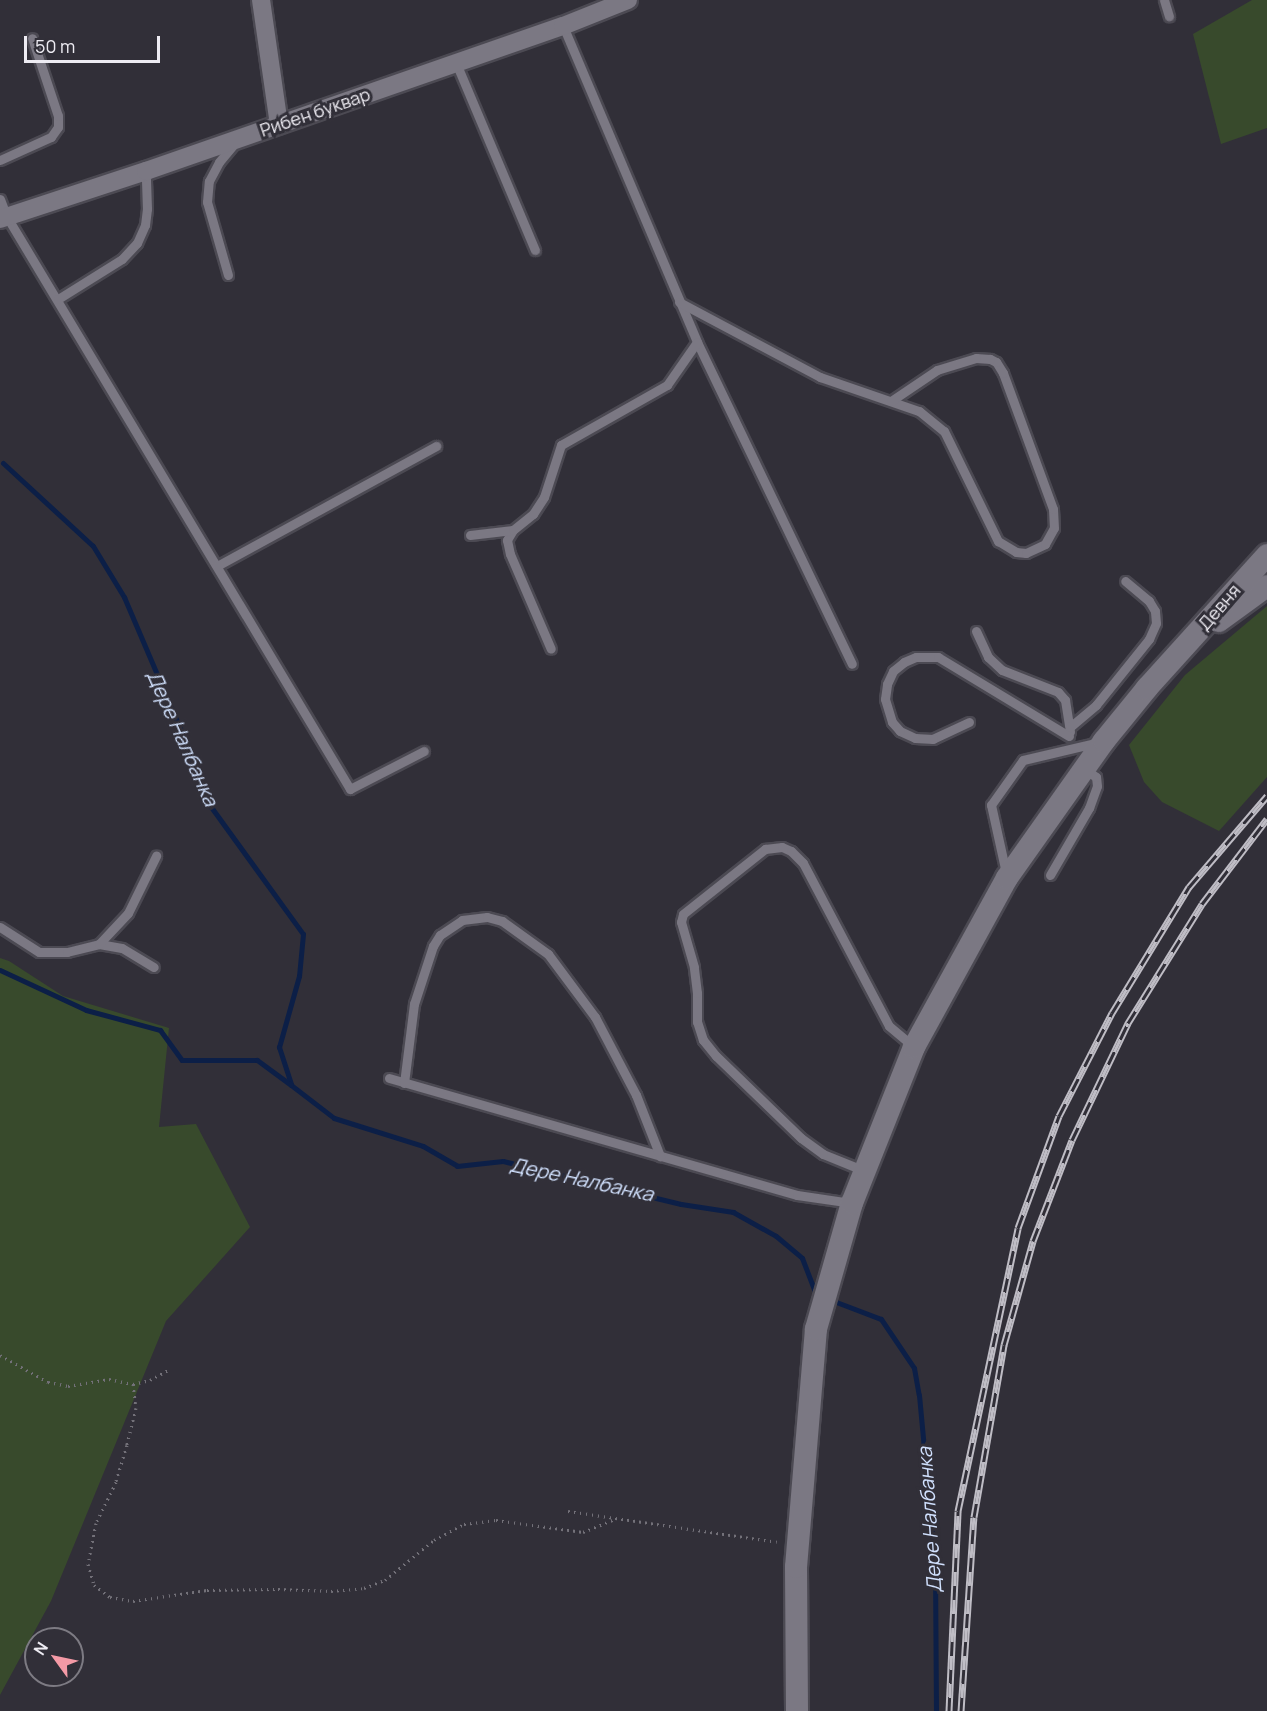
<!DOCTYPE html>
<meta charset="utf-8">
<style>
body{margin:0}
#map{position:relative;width:1267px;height:1711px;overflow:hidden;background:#312f38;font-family:Manrope,sans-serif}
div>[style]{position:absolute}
.green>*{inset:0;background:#384a2c}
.stream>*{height:5px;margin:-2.5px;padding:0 2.5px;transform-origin:2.5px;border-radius:2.5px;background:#0c1f47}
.path>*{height:3px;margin-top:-1.5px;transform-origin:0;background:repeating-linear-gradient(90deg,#737179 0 1.5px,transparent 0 6px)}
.roads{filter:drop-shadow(2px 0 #4c4a53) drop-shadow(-2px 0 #4c4a53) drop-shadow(0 2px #4c4a53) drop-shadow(0 -2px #4c4a53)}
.service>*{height:9px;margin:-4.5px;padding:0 4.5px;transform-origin:4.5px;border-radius:4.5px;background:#7b7883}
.minor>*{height:18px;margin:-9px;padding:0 9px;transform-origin:9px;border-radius:9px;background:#7b7883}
.tertiary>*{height:22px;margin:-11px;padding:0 11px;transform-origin:11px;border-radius:11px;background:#7b7883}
.rail>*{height:7px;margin-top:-3.5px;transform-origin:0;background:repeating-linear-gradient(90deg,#312f38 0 14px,#bfbdc5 0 28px);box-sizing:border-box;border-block:2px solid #bfbdc5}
span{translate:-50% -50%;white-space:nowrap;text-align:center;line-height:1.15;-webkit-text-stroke:6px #312f38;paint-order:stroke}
.street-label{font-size:18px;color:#eeecf3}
.water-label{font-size:20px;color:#d1e1fe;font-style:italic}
.north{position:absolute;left:24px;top:1627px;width:60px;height:60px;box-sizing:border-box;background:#312f38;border:2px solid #7d7b83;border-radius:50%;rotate:303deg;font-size:16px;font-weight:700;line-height:24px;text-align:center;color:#eeecf3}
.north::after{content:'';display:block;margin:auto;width:21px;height:27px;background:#f49aa6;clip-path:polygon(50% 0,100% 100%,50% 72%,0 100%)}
.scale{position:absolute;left:24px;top:36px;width:136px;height:27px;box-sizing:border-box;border:3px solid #eeecf3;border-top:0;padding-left:8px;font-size:18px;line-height:21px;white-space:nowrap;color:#eeecf3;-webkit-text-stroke:4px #312f38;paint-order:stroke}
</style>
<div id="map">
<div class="green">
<div style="clip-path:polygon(1252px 0,1267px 0,1267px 128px,1221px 144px,1193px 34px)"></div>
<div style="clip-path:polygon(1267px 606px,1267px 777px,1219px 831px,1162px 802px,1144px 782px,1129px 745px,1185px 675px)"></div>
<div style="clip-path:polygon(0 958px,9px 961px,63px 996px,169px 1028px,159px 1127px,196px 1124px,250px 1227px,166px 1321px,51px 1601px,0 1695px)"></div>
</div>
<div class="stream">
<div style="left:3px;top:463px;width:122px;rotate:42.7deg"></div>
<div style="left:93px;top:546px;width:60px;rotate:58.7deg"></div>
<div style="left:124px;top:597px;width:155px;rotate:66.9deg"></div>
<div style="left:185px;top:740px;width:64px;rotate:70.7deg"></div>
<div style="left:206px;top:800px;width:165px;rotate:54.1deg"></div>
<div style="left:303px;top:934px;width:42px;rotate:95.4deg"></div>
<div style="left:299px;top:976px;width:74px;rotate:105.7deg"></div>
<div style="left:279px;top:1047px;width:40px;rotate:72deg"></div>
<div style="left:291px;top:1085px;width:54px;rotate:37.5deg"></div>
<div style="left:334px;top:1118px;width:93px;rotate:17.5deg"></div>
<div style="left:423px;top:1146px;width:39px;rotate:30deg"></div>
<div style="left:457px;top:1166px;width:46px;rotate:-6.2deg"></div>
<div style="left:503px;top:1161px;width:183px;rotate:13.6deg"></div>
<div style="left:681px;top:1204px;width:53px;rotate:8.7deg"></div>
<div style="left:733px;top:1212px;width:49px;rotate:29.2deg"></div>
<div style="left:776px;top:1236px;width:34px;rotate:40deg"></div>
<div style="left:802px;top:1258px;width:40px;rotate:69deg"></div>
<div style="left:816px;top:1295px;width:4px;rotate:14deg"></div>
<div style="left:0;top:970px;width:95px;rotate:24.9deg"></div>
<div style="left:86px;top:1010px;width:77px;rotate:15.1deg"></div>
<div style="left:160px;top:1030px;width:37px;rotate:54deg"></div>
<div style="left:182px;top:1060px;width:75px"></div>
<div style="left:257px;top:1060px;width:42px;rotate:36.3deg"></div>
<div style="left:831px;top:1300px;width:53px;rotate:20.8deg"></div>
<div style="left:881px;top:1319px;width:59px;rotate:56deg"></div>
<div style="left:914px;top:1368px;width:27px;rotate:80deg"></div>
<div style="left:919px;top:1395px;width:174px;rotate:84.7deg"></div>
<div style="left:935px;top:1568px;width:143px;rotate:89.6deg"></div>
</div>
<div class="path">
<div style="left:0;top:1355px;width:55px;rotate:29.4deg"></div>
<div style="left:48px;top:1382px;width:20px;rotate:11deg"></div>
<div style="left:68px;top:1386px;width:42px;rotate:-9.7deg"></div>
<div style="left:109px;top:1379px;width:25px;rotate:12deg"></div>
<div style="left:133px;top:1384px;width:17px;rotate:-13deg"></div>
<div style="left:150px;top:1380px;width:21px;rotate:-29deg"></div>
<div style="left:133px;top:1384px;width:24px;rotate:83deg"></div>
<div style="left:136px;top:1408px;width:38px;rotate:104deg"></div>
<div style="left:127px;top:1445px;width:39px;rotate:107deg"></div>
<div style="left:116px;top:1482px;width:46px;rotate:116deg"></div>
<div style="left:96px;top:1523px;width:42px;rotate:101deg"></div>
<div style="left:88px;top:1564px;width:22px;rotate:74deg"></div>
<div style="left:94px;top:1585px;width:20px;rotate:37deg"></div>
<div style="left:110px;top:1597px;width:23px;rotate:10deg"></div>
<div style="left:133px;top:1601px;width:75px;rotate:-8.5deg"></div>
<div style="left:207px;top:1590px;width:71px;rotate:-0.8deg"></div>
<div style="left:278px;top:1589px;width:53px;rotate:2.2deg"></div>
<div style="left:331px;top:1591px;width:33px;rotate:-5deg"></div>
<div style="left:364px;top:1588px;width:22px;rotate:-21deg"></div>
<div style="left:385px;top:1580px;width:63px;rotate:-39.2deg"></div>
<div style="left:434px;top:1540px;width:34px;rotate:-28deg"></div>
<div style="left:464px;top:1524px;width:32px;rotate:-7deg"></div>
<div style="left:496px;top:1520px;width:88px;rotate:7.9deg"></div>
<div style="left:583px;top:1532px;width:35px;rotate:-22deg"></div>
<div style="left:568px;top:1511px;width:211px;rotate:8.4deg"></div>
</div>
<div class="roads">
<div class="service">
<div style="left:1164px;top:0;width:17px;rotate:73deg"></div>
<div style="left:563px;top:26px;width:343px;rotate:67deg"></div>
<div style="left:697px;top:342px;width:357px;rotate:64.3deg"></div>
<div style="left:456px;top:63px;width:203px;rotate:67.1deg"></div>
<div style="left:0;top:160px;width:56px;rotate:-24.3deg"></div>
<div style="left:51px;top:137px;width:12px;rotate:-55deg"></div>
<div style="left:58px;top:127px;width:11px;rotate:-90deg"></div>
<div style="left:58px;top:116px;width:82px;rotate:-108.4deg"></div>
<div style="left:0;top:199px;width:19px;rotate:69deg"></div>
<div style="left:7px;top:217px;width:667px;rotate:59.05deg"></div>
<div style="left:350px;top:789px;width:83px;rotate:-27.2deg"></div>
<div style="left:228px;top:275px;width:76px;rotate:-106deg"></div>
<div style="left:207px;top:202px;width:21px;rotate:-85deg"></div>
<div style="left:209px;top:181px;width:21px;rotate:-62deg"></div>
<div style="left:219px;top:162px;width:23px;rotate:-50deg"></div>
<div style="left:58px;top:299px;width:75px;rotate:-32deg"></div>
<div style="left:122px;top:259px;width:22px;rotate:-47deg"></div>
<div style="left:137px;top:243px;width:20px;rotate:-66deg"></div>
<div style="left:145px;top:225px;width:16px;rotate:-83deg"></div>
<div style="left:147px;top:209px;width:38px;rotate:-92deg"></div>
<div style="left:679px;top:302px;width:160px;rotate:28deg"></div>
<div style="left:820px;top:377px;width:105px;rotate:19deg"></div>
<div style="left:919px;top:411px;width:32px;rotate:39deg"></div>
<div style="left:944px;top:431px;width:123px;rotate:63.9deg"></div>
<div style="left:998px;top:541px;width:21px;rotate:31deg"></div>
<div style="left:1016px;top:552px;width:10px;rotate:6deg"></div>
<div style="left:1026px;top:553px;width:21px;rotate:-25deg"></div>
<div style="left:1045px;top:544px;width:18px;rotate:-61deg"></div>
<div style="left:1054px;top:528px;width:19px;rotate:-93deg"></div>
<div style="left:1053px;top:509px;width:145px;rotate:-110.2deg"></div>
<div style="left:1003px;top:373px;width:13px;rotate:-122deg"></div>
<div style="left:996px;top:362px;width:7px;rotate:-153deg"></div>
<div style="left:990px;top:359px;width:14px;rotate:-176deg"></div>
<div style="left:976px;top:358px;width:41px;rotate:162.9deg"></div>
<div style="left:937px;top:370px;width:55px;rotate:146deg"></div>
<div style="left:513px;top:530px;width:12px;rotate:121deg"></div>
<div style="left:507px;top:540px;width:14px;rotate:78deg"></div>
<div style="left:510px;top:554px;width:103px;rotate:66.7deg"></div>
<div style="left:470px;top:535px;width:43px;rotate:-6.6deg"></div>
<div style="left:513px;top:530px;width:26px;rotate:-39deg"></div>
<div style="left:533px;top:514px;width:20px;rotate:-57deg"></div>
<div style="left:544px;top:497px;width:55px;rotate:-71.9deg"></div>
<div style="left:561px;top:445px;width:122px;rotate:-29.5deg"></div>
<div style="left:667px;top:385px;width:52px;rotate:-55.1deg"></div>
<div style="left:217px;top:566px;width:250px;rotate:-28.7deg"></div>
<div style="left:976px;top:631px;width:29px;rotate:65deg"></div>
<div style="left:988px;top:657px;width:19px;rotate:43deg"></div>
<div style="left:1002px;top:670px;width:60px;rotate:21.4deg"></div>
<div style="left:1058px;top:692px;width:11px;rotate:49deg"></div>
<div style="left:1065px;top:700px;width:32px;rotate:81deg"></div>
<div style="left:969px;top:722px;width:40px;rotate:155deg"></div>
<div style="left:933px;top:739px;width:18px;rotate:-177deg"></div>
<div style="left:915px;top:738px;width:17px;rotate:-155deg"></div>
<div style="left:900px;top:731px;width:12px;rotate:-132deg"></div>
<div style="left:892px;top:722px;width:24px;rotate:-107deg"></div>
<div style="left:885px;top:699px;width:15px;rotate:-82deg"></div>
<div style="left:887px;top:684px;width:14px;rotate:-65deg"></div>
<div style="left:893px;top:671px;width:14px;rotate:-39deg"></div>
<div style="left:904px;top:662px;width:13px;rotate:-23deg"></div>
<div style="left:916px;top:657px;width:22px"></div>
<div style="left:938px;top:657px;width:153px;rotate:31.1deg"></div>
<div style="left:1070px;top:727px;width:34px;rotate:-40deg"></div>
<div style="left:1096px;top:705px;width:85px;rotate:-51.2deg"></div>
<div style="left:1149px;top:639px;width:17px;rotate:-66deg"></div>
<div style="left:1156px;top:623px;width:12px;rotate:-95deg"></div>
<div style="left:1155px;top:611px;width:12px;rotate:-121deg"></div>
<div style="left:1149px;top:601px;width:31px;rotate:-140deg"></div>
<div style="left:1006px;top:873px;width:70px;rotate:-102.4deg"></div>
<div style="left:991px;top:805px;width:55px;rotate:-54.6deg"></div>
<div style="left:1023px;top:760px;width:78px;rotate:-13.3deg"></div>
<div style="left:1050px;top:875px;width:78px;rotate:-59.8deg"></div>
<div style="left:1089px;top:808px;width:23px;rotate:-70deg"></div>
<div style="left:1097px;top:786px;width:9px;rotate:-96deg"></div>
<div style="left:1096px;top:777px;width:14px;rotate:-144deg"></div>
<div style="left:0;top:927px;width:46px;rotate:32.7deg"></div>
<div style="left:39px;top:952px;width:28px"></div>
<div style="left:67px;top:952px;width:33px;rotate:-14deg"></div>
<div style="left:99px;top:944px;width:23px;rotate:10deg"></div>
<div style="left:122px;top:948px;width:37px;rotate:31deg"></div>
<div style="left:99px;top:944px;width:42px;rotate:-46.9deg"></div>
<div style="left:128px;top:913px;width:64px;rotate:-63.8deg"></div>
<div style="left:389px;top:1078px;width:424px;rotate:16deg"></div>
<div style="left:797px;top:1195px;width:56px;rotate:8.3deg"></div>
<div style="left:404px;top:1083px;width:80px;rotate:-82.8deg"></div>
<div style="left:414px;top:1004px;width:61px;rotate:-71.9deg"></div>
<div style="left:433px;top:946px;width:13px;rotate:-58deg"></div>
<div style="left:440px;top:935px;width:27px;rotate:-34deg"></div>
<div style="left:462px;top:920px;width:25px;rotate:-7deg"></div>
<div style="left:487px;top:917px;width:16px;rotate:15deg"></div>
<div style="left:502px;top:921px;width:57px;rotate:35.7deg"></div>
<div style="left:548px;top:954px;width:79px;rotate:53.3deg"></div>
<div style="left:595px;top:1017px;width:88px;rotate:62.3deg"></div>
<div style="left:636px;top:1095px;width:66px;rotate:68.5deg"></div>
<div style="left:865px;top:1171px;width:45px;rotate:-158deg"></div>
<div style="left:823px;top:1154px;width:27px;rotate:-144deg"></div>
<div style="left:801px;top:1138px;width:118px;rotate:-136deg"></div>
<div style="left:716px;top:1056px;width:21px;rotate:-129deg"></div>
<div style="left:703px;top:1040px;width:19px;rotate:-108deg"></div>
<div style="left:697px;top:1022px;width:29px;rotate:-90deg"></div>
<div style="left:697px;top:993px;width:26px;rotate:-97deg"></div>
<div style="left:694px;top:967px;width:47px;rotate:-106.1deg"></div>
<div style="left:681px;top:922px;width:8px;rotate:-76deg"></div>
<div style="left:683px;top:914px;width:105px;rotate:-38.4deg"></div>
<div style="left:765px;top:849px;width:17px;rotate:-7deg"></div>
<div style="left:782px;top:847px;width:10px;rotate:24deg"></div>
<div style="left:791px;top:851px;width:17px;rotate:45deg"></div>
<div style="left:803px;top:863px;width:184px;rotate:62.2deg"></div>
<div style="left:889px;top:1026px;width:33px;rotate:40deg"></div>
</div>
<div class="minor">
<div style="left:261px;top:0;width:126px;rotate:81.8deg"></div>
<div style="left:0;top:219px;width:154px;rotate:-18.2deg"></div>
<div style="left:146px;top:171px;width:441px;rotate:-19.2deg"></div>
<div style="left:563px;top:26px;width:70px;rotate:-21.8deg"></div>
</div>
<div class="tertiary">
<div style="left:1219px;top:621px;width:59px;rotate:-36.1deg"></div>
<div style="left:797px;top:1711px;width:144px;rotate:-90.4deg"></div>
<div style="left:796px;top:1567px;width:239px;rotate:-85.2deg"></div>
<div style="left:816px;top:1329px;width:131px;rotate:-74.1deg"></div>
<div style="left:852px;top:1203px;width:168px;rotate:-68.3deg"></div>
<div style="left:914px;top:1047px;width:193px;rotate:-61.2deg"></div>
<div style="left:1007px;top:878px;width:168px;rotate:-54.7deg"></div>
<div style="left:1104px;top:741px;width:68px;rotate:-50.9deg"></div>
<div style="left:1147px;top:688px;width:179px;rotate:-47.9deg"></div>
</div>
</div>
<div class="rail">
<div style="left:949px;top:1711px;width:200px;rotate:-87.4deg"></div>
<div style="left:958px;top:1511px;width:289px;rotate:-78deg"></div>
<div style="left:1018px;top:1228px;width:119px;rotate:-69.9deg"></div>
<div style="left:1059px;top:1116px;width:116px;rotate:-62.8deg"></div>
<div style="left:1112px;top:1013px;width:148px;rotate:-58.6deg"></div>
<div style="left:1189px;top:887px;width:120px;rotate:-49.4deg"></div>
<div style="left:961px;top:1711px;width:194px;rotate:-86.2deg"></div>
<div style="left:974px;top:1517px;width:175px;rotate:-80.1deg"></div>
<div style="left:1004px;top:1345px;width:108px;rotate:-74.4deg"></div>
<div style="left:1033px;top:1241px;width:108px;rotate:-68.9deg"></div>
<div style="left:1072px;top:1140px;width:130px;rotate:-64.4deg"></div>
<div style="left:1128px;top:1023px;width:140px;rotate:-58.1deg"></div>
<div style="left:1202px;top:904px;width:107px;rotate:-52.6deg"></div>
</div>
<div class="street-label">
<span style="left:315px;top:112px;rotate:-19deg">Рибен буквар</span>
<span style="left:1219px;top:607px;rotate:-49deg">Девня</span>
</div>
<div class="water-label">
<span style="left:183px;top:738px;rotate:66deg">Дере Налбанка</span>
<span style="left:582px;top:1179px;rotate:12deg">Дере Налбанка</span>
<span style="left:929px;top:1520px;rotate:-94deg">Дере Налбанка</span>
</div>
<div class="north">N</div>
<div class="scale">50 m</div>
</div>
